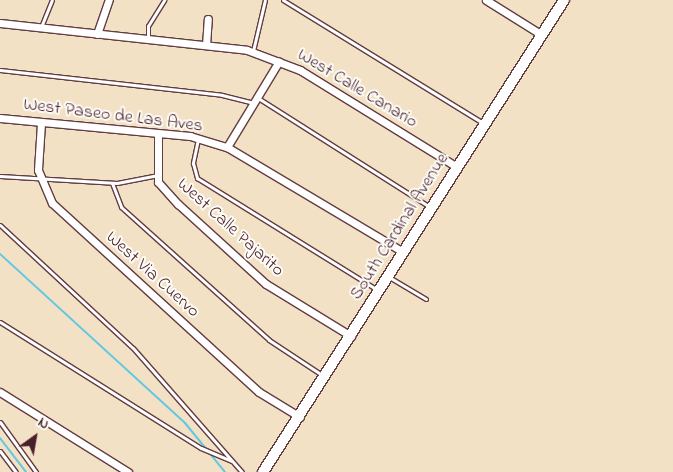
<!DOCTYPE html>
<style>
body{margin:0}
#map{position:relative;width:673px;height:472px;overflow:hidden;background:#f3e1c5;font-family:"Indie Flower",sans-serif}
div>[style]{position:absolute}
.stream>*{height:2px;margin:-1px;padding:0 1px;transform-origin:1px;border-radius:1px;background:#64c7e2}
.roads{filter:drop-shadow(1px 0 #633c42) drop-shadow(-1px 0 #633c42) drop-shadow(0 1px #633c42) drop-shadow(0 -1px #633c42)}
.lane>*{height:3px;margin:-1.5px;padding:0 1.5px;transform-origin:1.5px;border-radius:1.5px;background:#fff}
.street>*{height:7px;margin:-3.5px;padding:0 3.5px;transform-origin:3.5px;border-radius:3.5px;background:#fff}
.secondary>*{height:10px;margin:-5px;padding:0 5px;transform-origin:5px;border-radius:5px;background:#fff}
span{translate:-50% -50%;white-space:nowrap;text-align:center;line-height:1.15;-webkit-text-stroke:4px #fdfcf7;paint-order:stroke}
.street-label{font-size:18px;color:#4a1f2b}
.north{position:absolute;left:10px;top:412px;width:50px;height:50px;-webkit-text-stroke:4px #fdfcf7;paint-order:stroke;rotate:32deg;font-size:14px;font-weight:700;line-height:20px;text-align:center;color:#4a1f2b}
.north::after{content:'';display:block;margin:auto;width:18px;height:22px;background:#4a1f2b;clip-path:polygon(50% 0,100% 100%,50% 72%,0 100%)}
</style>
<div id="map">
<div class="stream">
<div style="left:0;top:254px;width:251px;rotate:42.4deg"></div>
<div style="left:185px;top:423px;width:63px;rotate:50.8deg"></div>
<div style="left:0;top:438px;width:43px;rotate:52.6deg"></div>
</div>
<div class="roads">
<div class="lane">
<div style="left:283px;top:0;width:235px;rotate:31.6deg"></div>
<div style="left:41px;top:27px;width:29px;rotate:-68deg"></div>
<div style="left:148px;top:38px;width:12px;rotate:-90deg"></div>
<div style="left:148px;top:26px;width:31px;rotate:-58deg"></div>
<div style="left:253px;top:51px;width:52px;rotate:-76.8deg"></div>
<div style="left:0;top:70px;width:223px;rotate:6.4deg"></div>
<div style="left:222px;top:95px;width:33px;rotate:14deg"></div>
<div style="left:258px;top:98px;width:204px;rotate:32.4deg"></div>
<div style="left:198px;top:139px;width:25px;rotate:102deg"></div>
<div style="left:193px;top:163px;width:16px;rotate:75deg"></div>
<div style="left:197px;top:178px;width:211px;rotate:31.8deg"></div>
<div style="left:0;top:176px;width:117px;rotate:3.4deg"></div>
<div style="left:117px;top:183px;width:42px;rotate:-11deg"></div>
<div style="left:112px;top:183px;width:26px;rotate:69deg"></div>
<div style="left:121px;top:207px;width:199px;rotate:41.9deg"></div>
<div style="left:269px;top:340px;width:64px;rotate:33.4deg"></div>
<div style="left:0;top:225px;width:181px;rotate:42.8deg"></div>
<div style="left:133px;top:348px;width:165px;rotate:48.7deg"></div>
<div style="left:389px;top:277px;width:43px;rotate:30.7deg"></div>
<div style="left:0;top:322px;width:237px;rotate:32.1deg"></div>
<div style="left:201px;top:448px;width:33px;rotate:23deg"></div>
<div style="left:0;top:422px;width:62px;rotate:54.2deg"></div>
<div style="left:0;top:451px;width:26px;rotate:53deg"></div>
</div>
<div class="street">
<div style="left:486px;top:0;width:66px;rotate:32deg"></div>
<div style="left:0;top:23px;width:248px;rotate:6.2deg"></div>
<div style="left:247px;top:50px;width:57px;rotate:20.7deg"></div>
<div style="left:300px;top:70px;width:185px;rotate:31.7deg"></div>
<div style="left:97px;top:34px;width:36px;rotate:-71deg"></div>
<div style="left:206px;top:45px;width:26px;rotate:-86deg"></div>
<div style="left:0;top:118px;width:191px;rotate:5.4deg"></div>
<div style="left:190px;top:136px;width:39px;rotate:17deg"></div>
<div style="left:227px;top:147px;width:205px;rotate:30.8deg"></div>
<div style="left:41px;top:123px;width:47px;rotate:93.7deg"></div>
<div style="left:38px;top:170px;width:36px;rotate:67deg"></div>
<div style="left:52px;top:203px;width:280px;rotate:42.4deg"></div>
<div style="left:259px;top:392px;width:48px;rotate:31.4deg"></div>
<div style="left:158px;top:134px;width:48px;rotate:90deg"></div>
<div style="left:158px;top:182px;width:30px;rotate:48deg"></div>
<div style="left:178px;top:204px;width:119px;rotate:42.3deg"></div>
<div style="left:266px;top:284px;width:100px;rotate:31.5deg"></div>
<div style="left:227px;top:147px;width:100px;rotate:-58.8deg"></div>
<div style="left:0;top:392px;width:151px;rotate:32deg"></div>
</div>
<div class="secondary">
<div style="left:263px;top:472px;width:560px;rotate:-57.47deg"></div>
</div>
</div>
<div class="street-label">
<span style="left:357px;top:89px;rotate:31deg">West Calle Canario</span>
<span style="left:113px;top:116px;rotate:7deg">West Paseo de Las Aves</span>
<span style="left:400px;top:227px;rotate:-58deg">South Cardinal Avenue</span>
<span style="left:230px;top:228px;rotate:42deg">West Calle Pajarito</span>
<span style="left:152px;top:275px;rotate:42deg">West Via Cuervo</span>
</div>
<div class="north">N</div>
</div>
